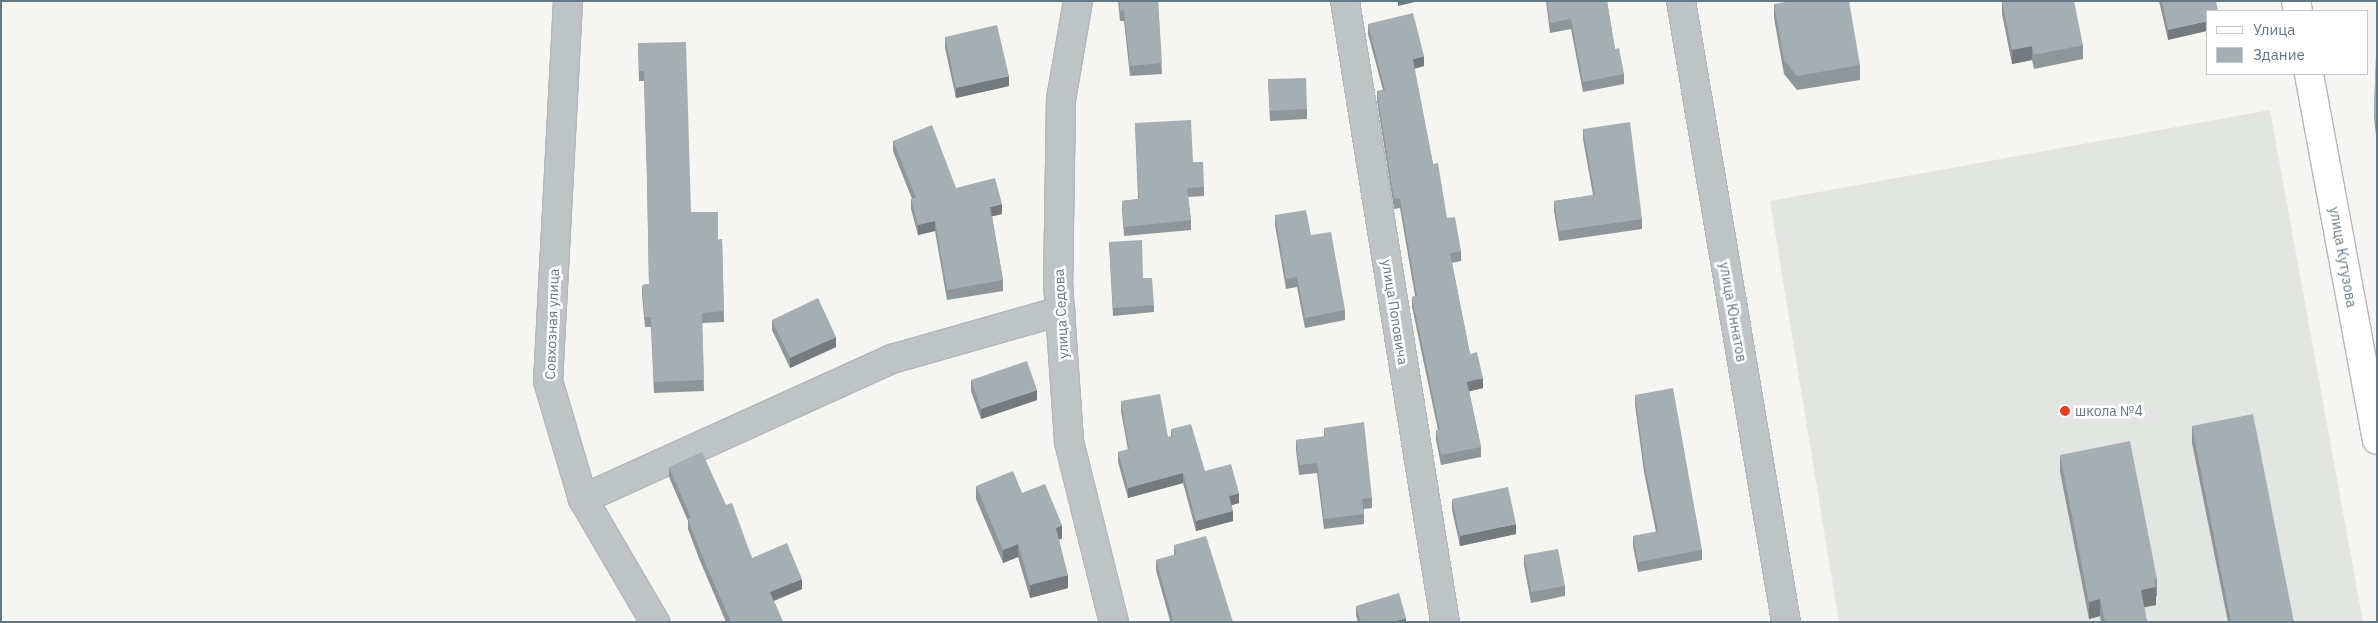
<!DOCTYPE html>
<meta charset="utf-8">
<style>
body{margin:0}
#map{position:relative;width:2378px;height:623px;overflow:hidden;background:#f5f5f2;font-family:"IBM Plex Sans",sans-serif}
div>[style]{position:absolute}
.built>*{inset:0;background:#e3e5e3}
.roads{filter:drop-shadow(1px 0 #b1b7bb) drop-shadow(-1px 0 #b1b7bb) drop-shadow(0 1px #b1b7bb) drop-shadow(0 -1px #b1b7bb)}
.street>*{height:28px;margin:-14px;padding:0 14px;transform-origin:14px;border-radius:14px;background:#bec3c6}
.secondary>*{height:28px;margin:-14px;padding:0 14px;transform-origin:14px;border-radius:14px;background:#fff}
.wall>*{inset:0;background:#8e969a}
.shaded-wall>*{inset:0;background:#747a7d}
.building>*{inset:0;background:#a5afb3}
.dots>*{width:14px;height:14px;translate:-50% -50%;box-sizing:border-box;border:2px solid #fff;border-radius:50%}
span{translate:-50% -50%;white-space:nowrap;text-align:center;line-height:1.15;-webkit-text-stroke:5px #fff;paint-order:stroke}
.street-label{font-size:14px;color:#647883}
.poi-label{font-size:14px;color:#647883}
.left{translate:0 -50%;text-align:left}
.frame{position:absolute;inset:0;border:2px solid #647883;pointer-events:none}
.legend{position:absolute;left:2206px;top:10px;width:162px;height:65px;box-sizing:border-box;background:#fff;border:1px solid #c1c9cd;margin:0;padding:6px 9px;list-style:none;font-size:15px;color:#647883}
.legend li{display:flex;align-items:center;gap:10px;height:25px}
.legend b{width:25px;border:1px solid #c1c9cd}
</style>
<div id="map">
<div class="built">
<div style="clip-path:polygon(2270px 110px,2363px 622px,1839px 622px,1770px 201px)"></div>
</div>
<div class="roads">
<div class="street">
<div style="left:568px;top:1px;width:381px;rotate:93deg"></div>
<div style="left:548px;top:381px;width:123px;rotate:73.5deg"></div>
<div style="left:583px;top:499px;width:143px;rotate:59.7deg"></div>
<div style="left:1078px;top:1px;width:99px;rotate:99.8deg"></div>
<div style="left:1061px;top:99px;width:184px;rotate:90.9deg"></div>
<div style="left:1058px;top:283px;width:159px;rotate:86deg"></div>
<div style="left:1069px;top:442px;width:186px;rotate:76deg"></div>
<div style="left:1345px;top:1px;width:629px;rotate:80.85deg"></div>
<div style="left:1681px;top:1px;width:630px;rotate:80.4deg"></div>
<div style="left:583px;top:499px;width:339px;rotate:-24.4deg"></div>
<div style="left:892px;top:359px;width:175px;rotate:-15.9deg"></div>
</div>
<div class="secondary">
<div style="left:2296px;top:1px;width:10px;rotate:79deg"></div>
<div style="left:2309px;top:74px;width:372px;rotate:79.5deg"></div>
</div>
</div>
<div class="wall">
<div style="clip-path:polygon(1118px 1px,1158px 1px,1162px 74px,1130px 76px,1124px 21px,1120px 21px)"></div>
<div style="clip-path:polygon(1546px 1px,1607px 1px,1615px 49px,1624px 74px,1624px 84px,1583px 92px,1571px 29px,1550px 33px)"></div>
<div style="clip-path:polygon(2002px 1px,2083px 45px,2083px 59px,2034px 69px,2032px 60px,2012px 64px,2002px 14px)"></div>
<div style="clip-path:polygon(2159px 1px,2216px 1px,2168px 40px)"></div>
<div style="clip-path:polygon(1774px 4px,1860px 65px,1860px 80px,1797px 90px,1784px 74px,1774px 18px)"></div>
<div style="clip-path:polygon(1368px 24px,1424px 66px,1414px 69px,1433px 164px,1447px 218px,1461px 251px,1461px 261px,1452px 263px,1470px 354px,1483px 388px,1469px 391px,1481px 447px,1481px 457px,1441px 465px,1436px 440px,1436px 430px,1438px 430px,1412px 307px,1412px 297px,1415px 296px,1400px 208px,1394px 209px,1377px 101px,1377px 91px,1383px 90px,1368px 34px)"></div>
<div style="clip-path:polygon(2377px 28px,2377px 144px,2374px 117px)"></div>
<div style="clip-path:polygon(945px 37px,1009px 86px,956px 98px,945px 48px)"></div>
<div style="clip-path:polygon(638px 43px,691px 212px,718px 240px,722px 239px,724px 322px,702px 323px,704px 391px,654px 393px,651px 327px,645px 327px,642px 295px,642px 285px,649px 284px,647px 181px,644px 81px,639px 81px)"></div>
<div style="clip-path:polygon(1268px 79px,1307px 109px,1307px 119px,1270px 121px)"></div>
<div style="clip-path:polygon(1135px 123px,1193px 162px,1204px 187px,1204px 196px,1188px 197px,1191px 220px,1191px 230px,1124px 236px,1122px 210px,1122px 201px,1138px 199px)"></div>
<div style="clip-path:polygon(1583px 129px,1642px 219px,1642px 229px,1559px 241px,1554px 211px,1554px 201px,1593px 195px,1583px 139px)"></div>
<div style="clip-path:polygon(893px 141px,956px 188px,1002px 214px,992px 216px,1003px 280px,1003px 291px,947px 300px,935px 231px,918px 235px,911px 209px,911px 199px,912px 199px,893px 151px)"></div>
<div style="clip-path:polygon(1275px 215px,1311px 235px,1345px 310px,1345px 320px,1305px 328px,1297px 287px,1286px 289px,1275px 225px)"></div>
<div style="clip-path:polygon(1109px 242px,1143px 278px,1154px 305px,1154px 312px,1113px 316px)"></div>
<div style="clip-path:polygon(772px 320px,836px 347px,790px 368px,772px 330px)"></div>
<div style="clip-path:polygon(971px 380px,1037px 400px,981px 419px,971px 391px)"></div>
<div style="clip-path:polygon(1635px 395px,1702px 550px,1702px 560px,1638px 572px,1633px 546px,1633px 536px,1656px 532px,1644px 472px,1635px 405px)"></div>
<div style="clip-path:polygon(1121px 401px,1168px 437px,1171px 436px,1171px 429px,1205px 471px,1239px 503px,1232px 505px,1233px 521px,1196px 531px,1183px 483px,1128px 498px,1118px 462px,1118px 452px,1128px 450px,1121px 411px)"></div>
<div style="clip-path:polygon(2192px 426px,2294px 622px,2228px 622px,2192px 443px)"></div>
<div style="clip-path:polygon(1324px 428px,1372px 498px,1372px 508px,1364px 509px,1364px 524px,1324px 529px,1317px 473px,1299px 475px,1296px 450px,1296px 440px,1324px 437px)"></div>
<div style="clip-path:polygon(2060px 455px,2157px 579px,2157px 596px,2156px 597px,2156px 605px,2144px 607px,2147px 622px,2101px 622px,2100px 616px,2089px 619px,2060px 472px)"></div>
<div style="clip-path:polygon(669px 467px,726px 505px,752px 558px,802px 589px,774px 601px,783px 622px,726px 622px,700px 561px,688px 529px,688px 521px,669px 477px)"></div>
<div style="clip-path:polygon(976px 486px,1022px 493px,1062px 538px,1059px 540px,1068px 588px,1030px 598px,1018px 557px,1003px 563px,976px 499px)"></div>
<div style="clip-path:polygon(1452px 499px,1516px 534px,1460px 546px,1452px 510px)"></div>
<div style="clip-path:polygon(1174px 545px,1233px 622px,1170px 621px,1156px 570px,1156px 560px,1174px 555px)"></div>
<div style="clip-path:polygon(1524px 555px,1565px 586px,1565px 596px,1531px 603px,1524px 565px)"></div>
<div style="clip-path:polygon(1356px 606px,1406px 622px,1358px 622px,1356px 616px)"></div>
</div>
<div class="shaded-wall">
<div style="clip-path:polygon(1398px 1px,1419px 1px,1398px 6px)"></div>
<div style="clip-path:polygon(2207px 21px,2207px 31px,2168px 40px,2168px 30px)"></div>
<div style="clip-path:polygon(2032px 46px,2032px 60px,2012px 64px,2012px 50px)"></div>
<div style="clip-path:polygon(1424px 56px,1424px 66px,1413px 69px,1413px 59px)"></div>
<div style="clip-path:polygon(1009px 76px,1009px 86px,956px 98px,956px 88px)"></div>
<div style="clip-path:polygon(1002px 204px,1002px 214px,990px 217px,990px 207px)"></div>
<div style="clip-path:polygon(935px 221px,935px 231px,918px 235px,918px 225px)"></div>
<div style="clip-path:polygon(836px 337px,836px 347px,790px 368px,790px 358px)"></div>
<div style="clip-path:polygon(1483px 378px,1483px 388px,1467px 392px,1467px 382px)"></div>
<div style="clip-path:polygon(1037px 390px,1037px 400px,981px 419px,981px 409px)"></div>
<div style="clip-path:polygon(1183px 473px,1183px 483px,1128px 498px,1128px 488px)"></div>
<div style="clip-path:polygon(1239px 493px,1239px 503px,1229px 506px,1229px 496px)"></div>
<div style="clip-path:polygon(1233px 511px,1233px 521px,1196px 531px,1196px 521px)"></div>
<div style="clip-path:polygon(1516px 524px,1516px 534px,1460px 546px,1460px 536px)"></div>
<div style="clip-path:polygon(1062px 525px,1062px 538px,1056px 541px,1056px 528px)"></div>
<div style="clip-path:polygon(1018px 544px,1018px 557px,1003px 563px,1003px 550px)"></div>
<div style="clip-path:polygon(1068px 575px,1068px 588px,1030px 598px,1030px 585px)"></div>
<div style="clip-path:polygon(802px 579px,802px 589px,770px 602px,770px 592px)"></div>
<div style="clip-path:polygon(2156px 587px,2156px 605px,2141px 608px,2141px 590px)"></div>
<div style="clip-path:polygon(2100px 599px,2100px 616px,2089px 619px,2089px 602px)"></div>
<div style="clip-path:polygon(1406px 618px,1406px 622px,1396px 622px,1396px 621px)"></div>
</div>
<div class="building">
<div style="clip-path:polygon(1119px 1px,1158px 1px,1162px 63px,1130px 66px,1124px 10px,1120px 11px)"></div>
<div style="clip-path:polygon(1547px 1px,1607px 1px,1615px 49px,1619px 48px,1624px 74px,1583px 82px,1571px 19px,1550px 23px)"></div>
<div style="clip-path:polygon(1792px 1px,1849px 1px,1860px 65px,1797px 76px,1784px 60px,1774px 4px)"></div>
<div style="clip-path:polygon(2002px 1px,2074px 1px,2083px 45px,2034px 55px,2032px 46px,2012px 50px)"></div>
<div style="clip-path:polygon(2162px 1px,2216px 1px,2218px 11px,2207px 11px,2207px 21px,2168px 30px)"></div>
<div style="clip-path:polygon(1413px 13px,1424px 56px,1413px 59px,1433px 164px,1438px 163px,1447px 218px,1455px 217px,1461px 251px,1450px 253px,1470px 354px,1477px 352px,1483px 378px,1467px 382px,1481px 447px,1441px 455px,1436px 430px,1440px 430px,1412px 297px,1417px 296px,1400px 198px,1394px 199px,1377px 91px,1385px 90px,1368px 24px)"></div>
<div style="clip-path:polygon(997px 25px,1009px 76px,956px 88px,945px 37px)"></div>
<div style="clip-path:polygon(2377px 28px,2377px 134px,2374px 107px)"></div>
<div style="clip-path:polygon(686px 42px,691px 212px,718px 212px,718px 240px,722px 239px,724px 311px,702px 313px,704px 380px,654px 382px,651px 317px,645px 317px,642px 285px,649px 284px,647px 170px,644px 71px,639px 71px,638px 43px)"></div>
<div style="clip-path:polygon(1306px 78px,1307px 109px,1270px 111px,1268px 79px)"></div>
<div style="clip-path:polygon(1191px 120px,1193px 162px,1203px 162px,1204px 187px,1187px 188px,1191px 220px,1124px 227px,1122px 201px,1139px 199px,1135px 123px)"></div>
<div style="clip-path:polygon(1630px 122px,1642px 219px,1559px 231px,1554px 201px,1595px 195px,1583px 129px)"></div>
<div style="clip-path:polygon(932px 125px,956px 188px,995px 178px,1002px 204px,990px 207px,1003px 280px,947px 290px,935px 221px,918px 225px,911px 199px,916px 198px,893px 141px)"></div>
<div style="clip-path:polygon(1306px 210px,1311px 235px,1331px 232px,1345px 310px,1305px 318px,1297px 277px,1286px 279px,1275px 215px)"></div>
<div style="clip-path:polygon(1142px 240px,1143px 278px,1152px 278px,1154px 305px,1113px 308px,1109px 242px)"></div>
<div style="clip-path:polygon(818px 298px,836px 337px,790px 358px,772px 320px)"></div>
<div style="clip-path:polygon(1027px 361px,1037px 390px,981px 409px,971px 380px)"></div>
<div style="clip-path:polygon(1673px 388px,1702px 550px,1638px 562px,1633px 536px,1658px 531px,1644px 462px,1635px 395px)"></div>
<div style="clip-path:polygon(1160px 394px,1168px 437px,1173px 436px,1171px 429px,1191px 424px,1205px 471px,1231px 464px,1239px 493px,1229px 496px,1233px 511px,1196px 521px,1183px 473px,1128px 488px,1118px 452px,1129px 449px,1121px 401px)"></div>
<div style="clip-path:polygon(2253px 414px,2294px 622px,2231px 622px,2192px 426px)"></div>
<div style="clip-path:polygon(1364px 422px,1372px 498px,1362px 499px,1364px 514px,1324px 519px,1317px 463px,1299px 465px,1296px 440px,1325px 436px,1324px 428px)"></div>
<div style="clip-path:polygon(2130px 441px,2157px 579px,2154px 580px,2156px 587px,2141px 590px,2147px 622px,2105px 622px,2100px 599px,2089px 602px,2060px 455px)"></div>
<div style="clip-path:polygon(702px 452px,726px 505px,732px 503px,752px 558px,787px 543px,802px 579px,770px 592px,783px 622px,731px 622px,700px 551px,688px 519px,691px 518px,669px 467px)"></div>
<div style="clip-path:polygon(1013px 471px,1022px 493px,1045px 484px,1062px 525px,1056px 528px,1068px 575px,1030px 585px,1018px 544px,1003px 550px,976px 486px)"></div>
<div style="clip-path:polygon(1508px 487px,1516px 524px,1460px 536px,1452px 499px)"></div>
<div style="clip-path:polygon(1206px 536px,1233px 622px,1169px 622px,1173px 620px,1156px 560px,1176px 554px,1174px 545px)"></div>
<div style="clip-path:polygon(1558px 549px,1565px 586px,1531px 592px,1524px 555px)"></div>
<div style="clip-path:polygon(1399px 593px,1406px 618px,1396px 621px,1396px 622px,1361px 622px,1356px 606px)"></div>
</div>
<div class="dots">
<div style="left:2065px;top:411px;background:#e33d24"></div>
</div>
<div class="street-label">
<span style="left:2343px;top:257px;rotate:80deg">улица Кутузова</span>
<span style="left:1395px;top:312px;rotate:81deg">улица Поповича</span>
<span style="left:1733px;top:312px;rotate:80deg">улица Юннатов</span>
<span style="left:1061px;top:314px;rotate:-93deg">улица Седова</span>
<span style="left:552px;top:324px;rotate:-88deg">Совхозная улица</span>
</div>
<div class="poi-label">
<span class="left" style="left:2075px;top:411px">школа №4</span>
</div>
<div class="frame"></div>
<ul class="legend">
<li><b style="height:6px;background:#fff"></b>Улица</li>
<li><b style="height:14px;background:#a5afb3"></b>Здание</li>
</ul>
</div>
